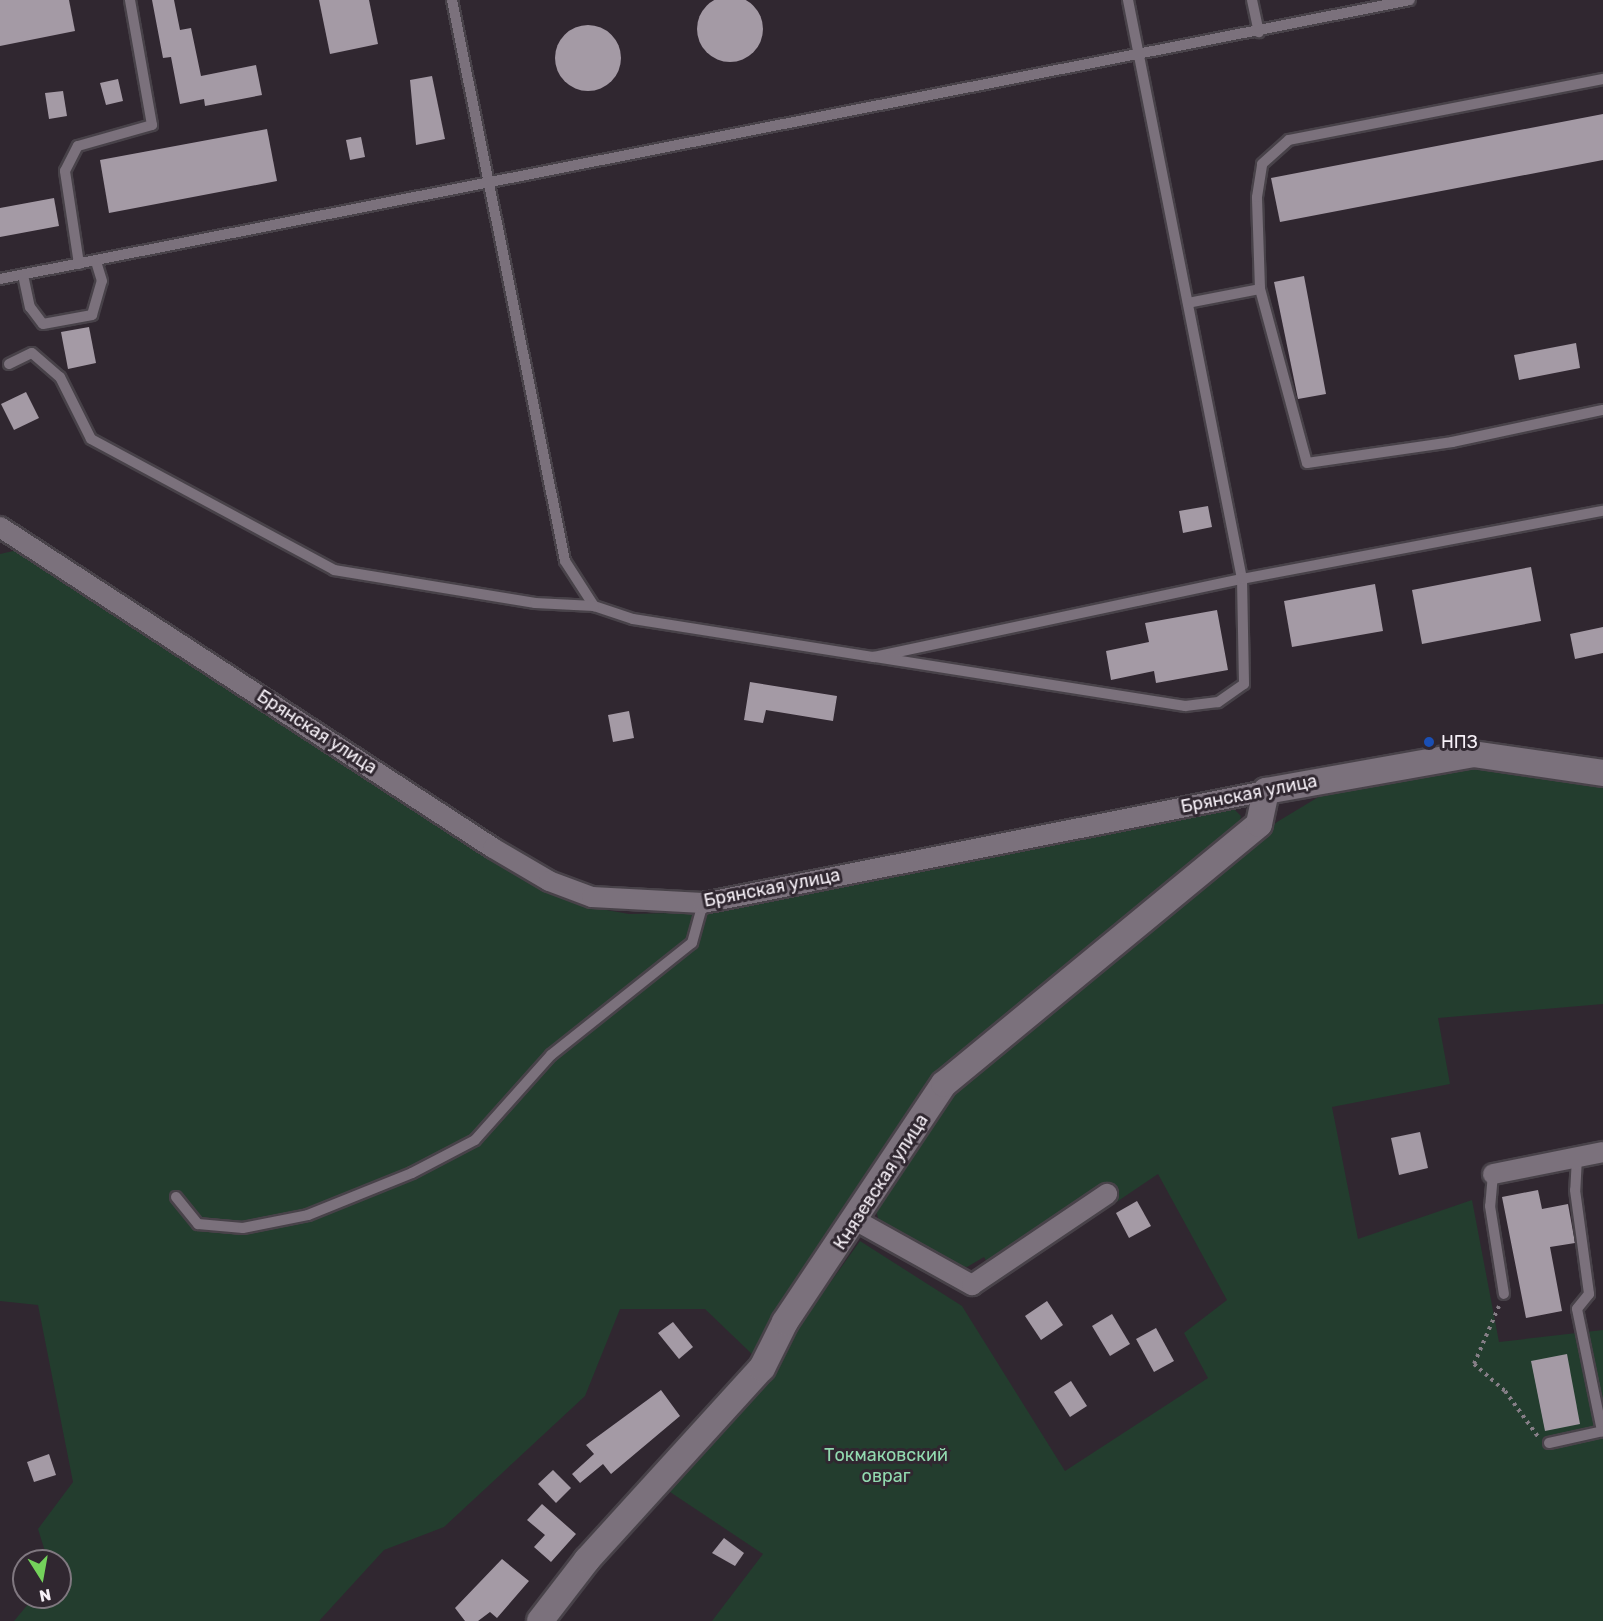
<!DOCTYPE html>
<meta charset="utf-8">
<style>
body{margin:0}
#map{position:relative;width:1603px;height:1621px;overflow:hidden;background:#302730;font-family:Rubik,sans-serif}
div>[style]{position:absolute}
.green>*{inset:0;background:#233d2e}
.building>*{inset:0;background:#a49aa5}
.round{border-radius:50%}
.path>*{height:4px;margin-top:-2px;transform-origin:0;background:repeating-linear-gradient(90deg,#857e86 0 3px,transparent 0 7.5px)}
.roads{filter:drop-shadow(2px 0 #484249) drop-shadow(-2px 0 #484249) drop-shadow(0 2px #484249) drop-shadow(0 -2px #484249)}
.service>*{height:10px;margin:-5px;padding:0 5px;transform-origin:5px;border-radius:5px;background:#7b717c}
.minor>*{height:20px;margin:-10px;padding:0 10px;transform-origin:10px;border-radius:10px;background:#7b717c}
.tertiary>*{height:26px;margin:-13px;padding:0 13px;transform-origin:13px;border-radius:13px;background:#7b717c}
.dots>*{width:16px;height:16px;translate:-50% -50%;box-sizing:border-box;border:3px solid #302730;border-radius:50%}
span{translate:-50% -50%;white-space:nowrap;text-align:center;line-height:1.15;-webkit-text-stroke:6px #302730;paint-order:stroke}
.street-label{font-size:18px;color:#f7f1f8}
.poi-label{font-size:18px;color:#f7f1f8}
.left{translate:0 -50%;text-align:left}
.park-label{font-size:18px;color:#92dab0}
.north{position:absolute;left:12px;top:1549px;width:60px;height:60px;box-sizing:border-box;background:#302730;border:2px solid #807880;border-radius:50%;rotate:169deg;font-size:16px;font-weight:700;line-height:24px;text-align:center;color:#f7f1f8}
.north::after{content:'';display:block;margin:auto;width:21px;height:27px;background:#74d25b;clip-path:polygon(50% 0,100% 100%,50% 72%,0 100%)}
</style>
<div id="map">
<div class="green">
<div style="clip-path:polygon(22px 549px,485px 856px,544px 891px,590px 907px,629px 914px,716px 912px,1234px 809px,1241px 816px,1238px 829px,937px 1079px,755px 1357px,705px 1309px,620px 1309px,585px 1396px,444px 1527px,384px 1550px,319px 1621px,14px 1621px,34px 1597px,60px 1597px,60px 1561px,48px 1561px,38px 1529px,73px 1482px,38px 1305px,0 1301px,0 554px)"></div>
<div style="clip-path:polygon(1471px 768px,1603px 786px,1603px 1004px,1438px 1018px,1450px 1084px,1332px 1107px,1358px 1239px,1472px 1200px,1499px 1342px,1603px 1330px,1603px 1621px,712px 1621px,763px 1554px,667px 1490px,767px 1371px,860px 1241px,962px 1306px,1065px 1471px,1208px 1378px,1184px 1333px,1227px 1300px,1158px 1174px,998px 1282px,984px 1257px,967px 1267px,952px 1265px,880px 1224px,876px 1211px,952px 1090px,1277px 822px,1325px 793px)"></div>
</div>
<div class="building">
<div class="round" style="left:697px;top:-4px;width:66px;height:66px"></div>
<div style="clip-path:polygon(0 0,69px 0,75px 31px,0 46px)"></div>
<div style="clip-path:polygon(152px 0,174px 0,180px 30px,191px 28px,201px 76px,256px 65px,262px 95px,205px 106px,204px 99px,180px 104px,171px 57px,163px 58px)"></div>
<div style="clip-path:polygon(319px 0,369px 0,378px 44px,330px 54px)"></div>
<div class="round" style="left:555px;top:25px;width:66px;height:66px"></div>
<div style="clip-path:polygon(432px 76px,445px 139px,416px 145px,410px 80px)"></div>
<div style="clip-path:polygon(118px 79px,123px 101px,106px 105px,100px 83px)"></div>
<div style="clip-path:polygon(63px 91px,67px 116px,49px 119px,45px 93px)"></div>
<div style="clip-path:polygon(1603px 114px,1603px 160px,1280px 222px,1271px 178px)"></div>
<div style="clip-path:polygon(267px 129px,277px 181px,109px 213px,100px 160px)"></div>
<div style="clip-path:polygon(361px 137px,365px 157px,350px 160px,346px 140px)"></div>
<div style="clip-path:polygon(54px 198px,59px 226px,0 237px,0 208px)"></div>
<div style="clip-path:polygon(1304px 276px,1326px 394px,1298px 399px,1274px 282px)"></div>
<div style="clip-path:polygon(89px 327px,96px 363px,68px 369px,61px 332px)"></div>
<div style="clip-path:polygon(1576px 343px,1580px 368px,1519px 380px,1514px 355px)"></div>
<div style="clip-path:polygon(26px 392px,39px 418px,14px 430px,1px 404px)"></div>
<div style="clip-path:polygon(1208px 506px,1212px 527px,1183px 533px,1179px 511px)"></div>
<div style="clip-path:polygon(1531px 567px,1541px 621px,1422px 644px,1412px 590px)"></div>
<div style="clip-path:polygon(1375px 584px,1383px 631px,1292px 647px,1284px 601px)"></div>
<div style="clip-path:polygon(1217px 610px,1228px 670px,1156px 683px,1154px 671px,1111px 680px,1106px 651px,1149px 642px,1145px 623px)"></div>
<div style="clip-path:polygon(1603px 627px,1603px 653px,1575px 659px,1570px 634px)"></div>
<div style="clip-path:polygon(750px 682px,837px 696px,833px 721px,766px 710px,763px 723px,744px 720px)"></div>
<div style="clip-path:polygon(629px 711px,634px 738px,613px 742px,608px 715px)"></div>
<div style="clip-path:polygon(1420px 1132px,1428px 1168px,1399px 1175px,1391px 1138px)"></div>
<div style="clip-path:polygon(1538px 1190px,1542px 1209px,1568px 1204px,1575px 1243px,1550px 1247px,1562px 1311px,1526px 1318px,1502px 1197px)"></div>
<div style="clip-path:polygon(1137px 1201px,1151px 1226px,1129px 1238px,1116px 1213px)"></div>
<div style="clip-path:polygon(1047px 1301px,1063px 1325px,1041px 1340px,1025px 1316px)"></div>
<div style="clip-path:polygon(1112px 1314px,1130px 1344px,1110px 1356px,1092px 1326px)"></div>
<div style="clip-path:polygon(673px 1322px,693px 1347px,679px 1359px,658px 1333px)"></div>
<div style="clip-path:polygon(1156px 1328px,1174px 1361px,1154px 1372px,1136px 1339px)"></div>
<div style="clip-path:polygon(1567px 1354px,1580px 1424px,1545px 1431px,1531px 1361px)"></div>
<div style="clip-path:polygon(1071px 1381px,1087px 1406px,1070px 1417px,1054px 1392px)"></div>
<div style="clip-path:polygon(661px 1390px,680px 1416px,611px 1474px,603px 1464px,580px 1483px,572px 1474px,594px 1454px,586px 1445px)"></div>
<div style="clip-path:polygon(49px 1454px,56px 1475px,34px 1482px,27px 1462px)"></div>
<div style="clip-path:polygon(553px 1470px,571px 1488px,556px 1503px,538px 1484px)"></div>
<div style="clip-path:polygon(542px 1504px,576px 1534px,551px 1562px,534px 1547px,545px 1535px,527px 1520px)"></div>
<div style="clip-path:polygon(724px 1538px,744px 1553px,735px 1566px,712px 1553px)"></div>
<div style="clip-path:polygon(502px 1559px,529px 1581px,497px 1618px,490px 1612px,478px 1621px,465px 1621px,455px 1608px)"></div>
</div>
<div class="path">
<div style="left:1499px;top:1306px;width:63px;rotate:113.3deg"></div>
<div style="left:1474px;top:1364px;width:41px;rotate:41.1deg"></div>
<div style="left:1505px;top:1391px;width:58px;rotate:54.1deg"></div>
</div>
<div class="roads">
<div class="service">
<div style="left:452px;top:0;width:572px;rotate:78.61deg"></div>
<div style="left:565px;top:561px;width:54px;rotate:57.2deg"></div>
<div style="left:594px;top:606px;width:41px;rotate:18.4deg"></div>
<div style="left:633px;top:619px;width:244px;rotate:9deg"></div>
<div style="left:874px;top:657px;width:376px;rotate:-12deg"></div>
<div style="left:1242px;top:579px;width:105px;rotate:88.9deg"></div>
<div style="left:1244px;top:684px;width:32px;rotate:145deg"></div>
<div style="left:1218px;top:702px;width:33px;rotate:173deg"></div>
<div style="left:1185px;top:706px;width:315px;rotate:-171deg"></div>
<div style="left:1128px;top:0;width:590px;rotate:78.86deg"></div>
<div style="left:1242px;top:579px;width:367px;rotate:-10.7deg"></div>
<div style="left:1252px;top:0;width:33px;rotate:78deg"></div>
<div style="left:79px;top:264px;width:94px;rotate:-98.6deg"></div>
<div style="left:65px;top:171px;width:28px;rotate:-63deg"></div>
<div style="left:78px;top:146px;width:77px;rotate:-15.8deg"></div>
<div style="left:152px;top:125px;width:127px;rotate:-100deg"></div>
<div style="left:23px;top:275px;width:33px;rotate:78deg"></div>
<div style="left:30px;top:307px;width:21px;rotate:53deg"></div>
<div style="left:43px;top:324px;width:50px;rotate:-10.4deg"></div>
<div style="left:92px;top:315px;width:35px;rotate:-74deg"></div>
<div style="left:102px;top:281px;width:21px;rotate:-107deg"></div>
<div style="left:0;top:279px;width:1437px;rotate:-11.19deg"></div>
<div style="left:1260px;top:289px;width:92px;rotate:-91.9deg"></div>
<div style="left:1257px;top:197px;width:33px;rotate:-81deg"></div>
<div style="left:1262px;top:164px;width:36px;rotate:-42deg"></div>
<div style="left:1289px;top:140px;width:320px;rotate:-11deg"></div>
<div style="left:1188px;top:303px;width:73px;rotate:-11deg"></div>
<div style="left:1260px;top:289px;width:180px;rotate:74.9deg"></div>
<div style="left:1307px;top:463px;width:147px;rotate:-8.2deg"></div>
<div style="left:1452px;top:442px;width:154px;rotate:-12deg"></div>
<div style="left:9px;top:364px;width:25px;rotate:-26deg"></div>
<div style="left:32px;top:353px;width:37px;rotate:41deg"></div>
<div style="left:60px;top:377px;width:69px;rotate:63.4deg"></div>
<div style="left:91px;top:439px;width:276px;rotate:28.3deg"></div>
<div style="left:334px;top:570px;width:204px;rotate:9.3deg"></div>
<div style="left:535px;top:603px;width:59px;rotate:2.9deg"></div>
<div style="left:1577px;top:1157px;width:33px;rotate:93deg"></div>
<div style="left:1575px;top:1190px;width:105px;rotate:82.3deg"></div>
<div style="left:1589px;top:1294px;width:19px;rotate:129deg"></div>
<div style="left:1577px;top:1309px;width:125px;rotate:78.4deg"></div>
<div style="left:1493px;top:1174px;width:32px;rotate:95deg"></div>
<div style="left:1490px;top:1206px;width:89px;rotate:81deg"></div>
<div style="left:176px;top:1197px;width:35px;rotate:51deg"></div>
<div style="left:198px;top:1224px;width:45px;rotate:5.1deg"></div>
<div style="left:243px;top:1228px;width:66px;rotate:-11.3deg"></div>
<div style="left:308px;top:1215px;width:112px;rotate:-22deg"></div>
<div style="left:412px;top:1173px;width:71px;rotate:-27.6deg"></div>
<div style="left:475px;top:1140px;width:114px;rotate:-48.2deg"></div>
<div style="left:551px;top:1055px;width:180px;rotate:-38.5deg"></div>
<div style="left:692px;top:943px;width:41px;rotate:-74.6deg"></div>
<div style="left:1549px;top:1443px;width:55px;rotate:-12.5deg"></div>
</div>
<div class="minor">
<div style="left:0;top:527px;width:588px;rotate:33.07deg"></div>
<div style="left:493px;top:848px;width:65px;rotate:30.5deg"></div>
<div style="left:549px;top:881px;width:46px;rotate:20.4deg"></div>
<div style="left:592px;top:897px;width:111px;rotate:3.1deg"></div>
<div style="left:703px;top:903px;width:574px;rotate:-11.25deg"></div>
<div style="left:1493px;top:1174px;width:112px;rotate:-11.3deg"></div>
<div style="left:857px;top:1221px;width:132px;rotate:29.1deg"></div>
<div style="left:972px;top:1285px;width:163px;rotate:-34deg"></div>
</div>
<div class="tertiary">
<div style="left:540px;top:1621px;width:77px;rotate:-52.4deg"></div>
<div style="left:587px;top:1560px;width:260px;rotate:-47.7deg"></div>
<div style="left:762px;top:1368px;width:51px;rotate:-63.4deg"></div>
<div style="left:785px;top:1322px;width:286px;rotate:-56.3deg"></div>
<div style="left:944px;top:1084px;width:408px;rotate:-39.5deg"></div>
<div style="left:1259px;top:824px;width:34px;rotate:-78deg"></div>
<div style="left:1266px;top:791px;width:210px;rotate:-10.1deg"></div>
<div style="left:1473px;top:754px;width:131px;rotate:8.3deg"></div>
</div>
</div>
<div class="dots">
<div style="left:1429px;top:742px;background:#1a4fb4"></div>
</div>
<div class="street-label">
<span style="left:317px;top:732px;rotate:33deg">Брянская улица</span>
<span style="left:1249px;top:794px;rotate:-11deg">Брянская улица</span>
<span style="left:772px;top:888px;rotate:-11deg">Брянская улица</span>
<span style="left:881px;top:1182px;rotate:-57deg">Князевская улица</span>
</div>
<div class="poi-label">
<span class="left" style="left:1441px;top:742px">НПЗ</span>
</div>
<div class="park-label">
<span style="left:886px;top:1466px">Токмаковский<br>овраг</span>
</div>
<div class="north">N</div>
</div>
